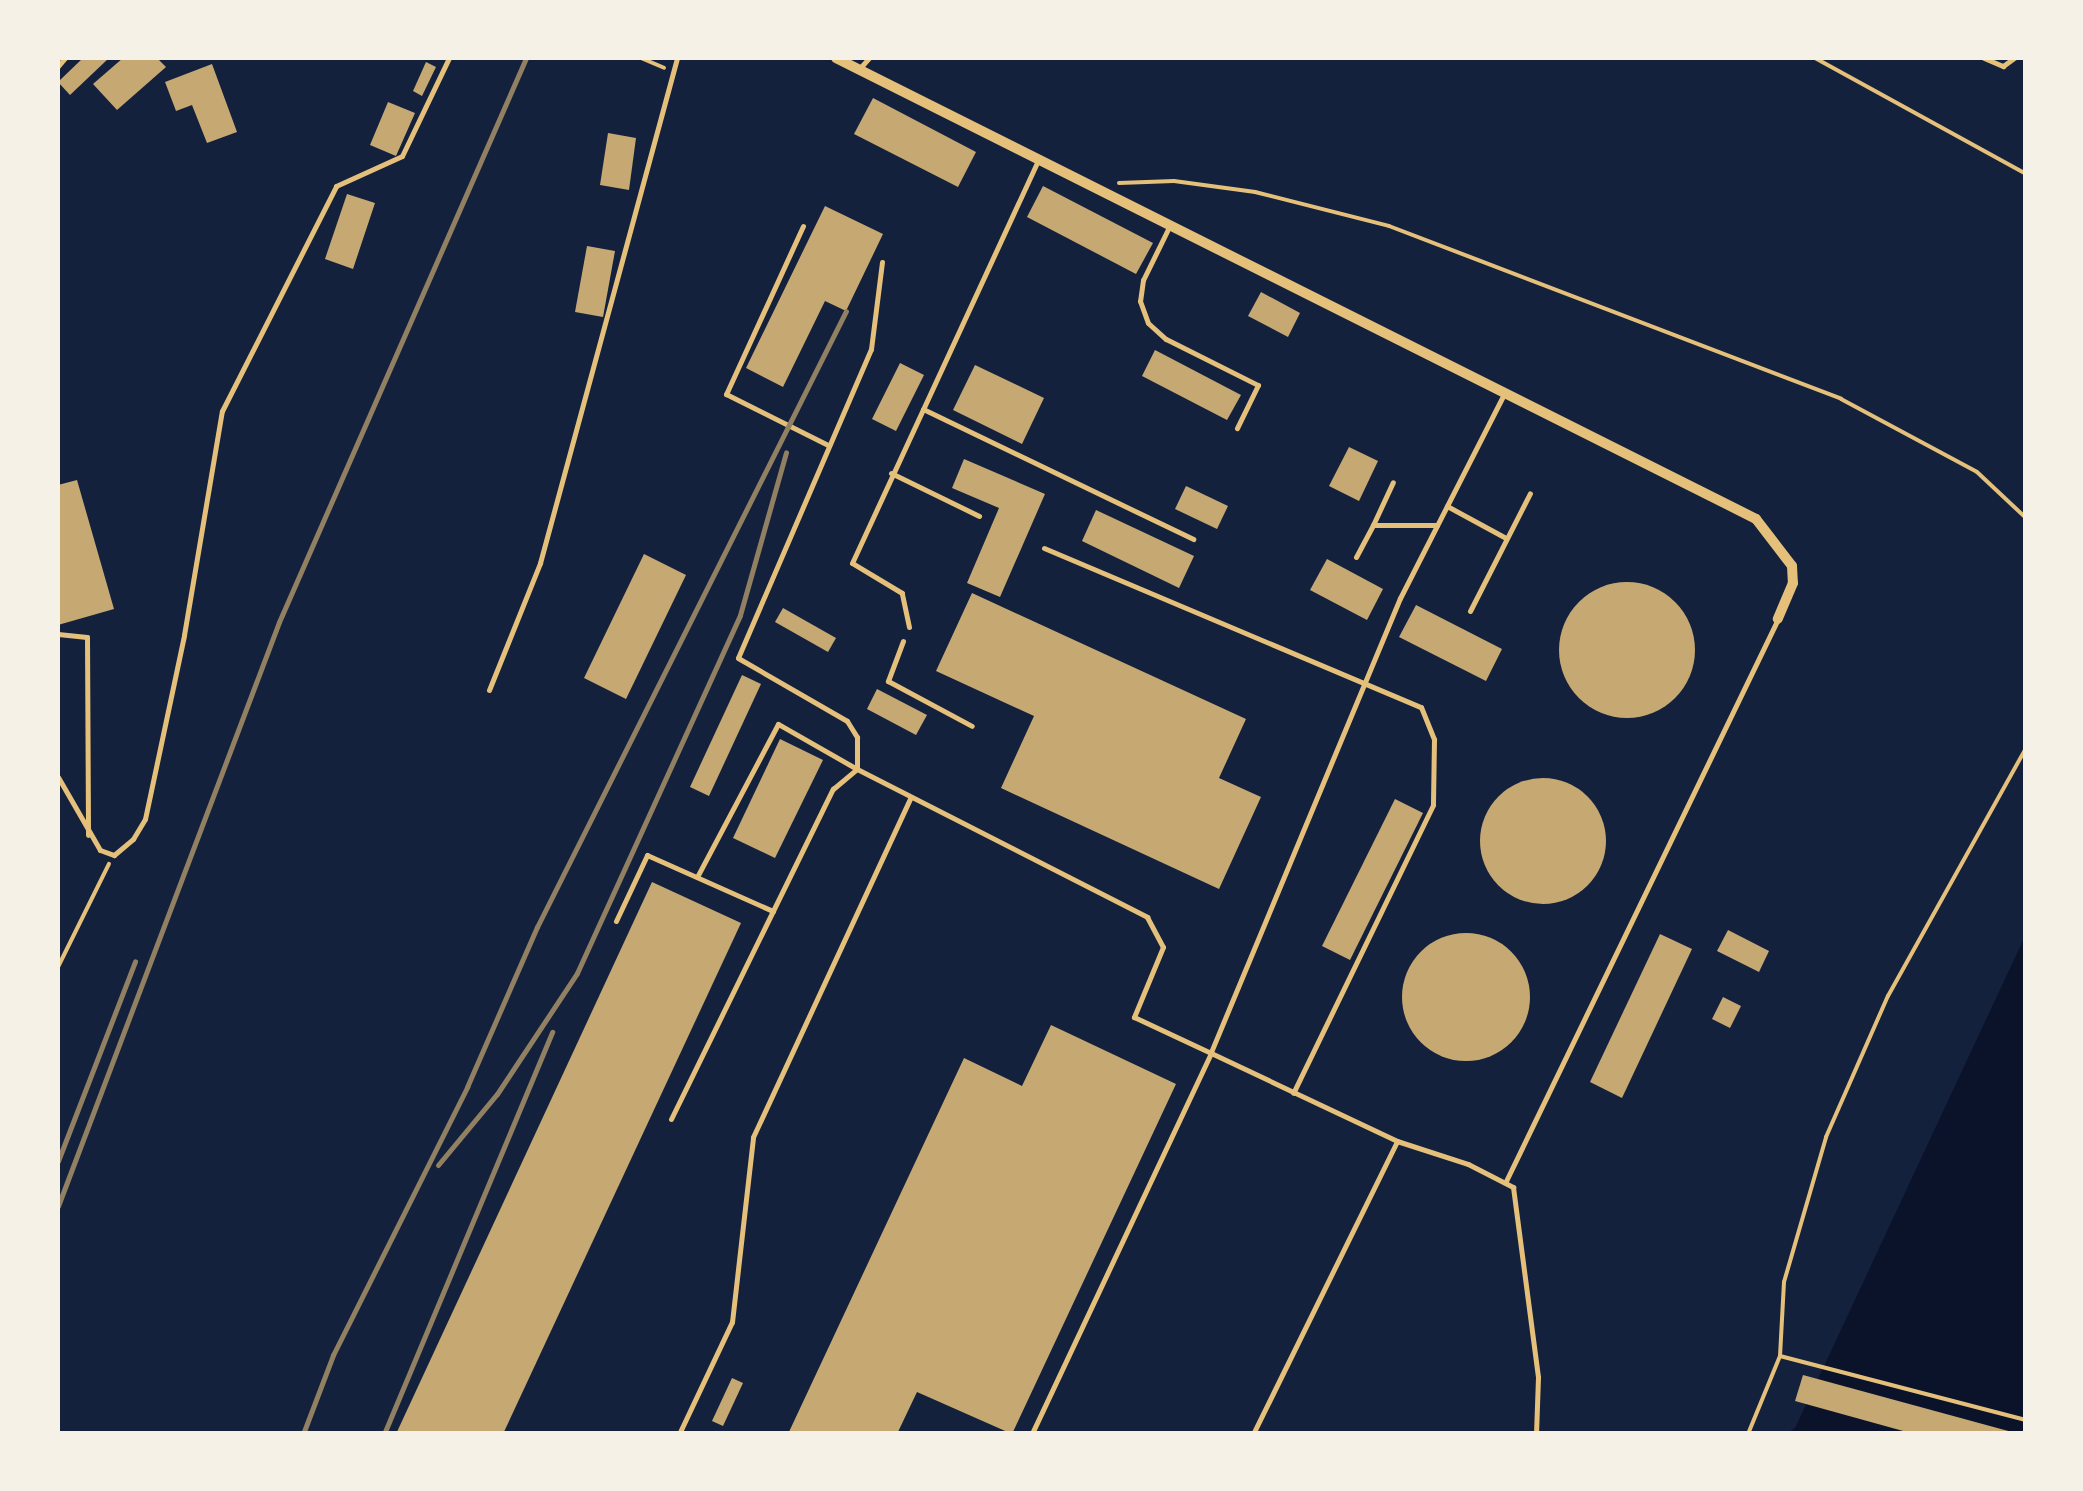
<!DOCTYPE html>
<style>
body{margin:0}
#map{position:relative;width:2083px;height:1491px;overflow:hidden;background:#14213d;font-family:Rubik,sans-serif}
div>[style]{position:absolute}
.water>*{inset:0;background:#0b132b}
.building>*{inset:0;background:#c6a872}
.round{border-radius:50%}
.path>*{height:4px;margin:-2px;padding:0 2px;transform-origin:2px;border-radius:2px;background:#e5c07b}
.service>*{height:5px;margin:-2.5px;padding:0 2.5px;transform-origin:2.5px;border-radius:2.5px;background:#e5c07b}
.minor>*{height:10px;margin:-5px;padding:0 5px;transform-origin:5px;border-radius:5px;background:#e5c07b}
.rail>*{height:5px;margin:-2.5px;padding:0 2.5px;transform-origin:2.5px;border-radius:2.5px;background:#918062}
span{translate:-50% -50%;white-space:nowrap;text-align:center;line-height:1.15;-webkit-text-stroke:8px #f6f1e7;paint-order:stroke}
.frame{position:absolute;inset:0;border:60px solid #f6f1e7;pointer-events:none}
</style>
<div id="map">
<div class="water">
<div style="clip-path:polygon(2025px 936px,2025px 1433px,1786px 1434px,1795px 1428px)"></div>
</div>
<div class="building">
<div style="clip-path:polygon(83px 58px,109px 58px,70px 95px,58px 82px)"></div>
<div style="clip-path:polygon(123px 58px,157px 58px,166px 67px,117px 110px,93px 84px)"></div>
<div style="clip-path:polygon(426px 62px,436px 67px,422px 96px,413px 91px)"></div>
<div style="clip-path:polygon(212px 64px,237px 132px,207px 143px,192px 105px,176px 111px,165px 82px)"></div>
<div style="clip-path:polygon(873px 98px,976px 152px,958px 187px,854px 134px)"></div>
<div style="clip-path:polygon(388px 102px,415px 113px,396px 156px,370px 145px)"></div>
<div style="clip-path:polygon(608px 133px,636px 138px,629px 190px,600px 185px)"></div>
<div style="clip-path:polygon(1043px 186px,1153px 243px,1136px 274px,1027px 217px)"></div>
<div style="clip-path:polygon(347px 194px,375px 203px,353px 269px,325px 259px)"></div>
<div style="clip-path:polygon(825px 206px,883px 234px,846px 311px,825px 301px,783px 387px,746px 368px)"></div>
<div style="clip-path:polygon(587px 246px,615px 251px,603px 317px,575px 312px)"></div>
<div style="clip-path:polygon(1261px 292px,1300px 313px,1288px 337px,1248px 316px)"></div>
<div style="clip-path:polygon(1155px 350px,1241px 395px,1227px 420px,1142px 376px)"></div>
<div style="clip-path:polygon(900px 363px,924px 375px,896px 431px,872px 419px)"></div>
<div style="clip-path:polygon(975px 365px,1044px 398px,1022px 444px,953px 410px)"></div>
<div style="clip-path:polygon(1349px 447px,1378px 461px,1359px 501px,1329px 486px)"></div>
<div style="clip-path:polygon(964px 459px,1045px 494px,1000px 597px,967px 583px,999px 508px,952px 488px)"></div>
<div style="clip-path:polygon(77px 480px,114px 609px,58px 625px,58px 485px)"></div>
<div style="clip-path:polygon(1186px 486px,1228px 506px,1217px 529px,1175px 509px)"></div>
<div style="clip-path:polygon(1096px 510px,1194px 556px,1179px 588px,1082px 541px)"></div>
<div style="clip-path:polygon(644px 554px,686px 575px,626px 699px,584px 678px)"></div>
<div style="clip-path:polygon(1327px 559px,1383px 589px,1367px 620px,1310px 590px)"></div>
<div class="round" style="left:1559px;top:582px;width:136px;height:136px"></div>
<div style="clip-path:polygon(972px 593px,1246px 719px,1219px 778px,1261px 797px,1219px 889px,1001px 788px,1034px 716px,936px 671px)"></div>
<div style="clip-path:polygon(1416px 605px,1502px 649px,1486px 681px,1399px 637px)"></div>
<div style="clip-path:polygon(783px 608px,836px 638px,828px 652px,775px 622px)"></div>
<div style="clip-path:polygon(742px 675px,761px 684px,709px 796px,690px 787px)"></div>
<div style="clip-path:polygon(877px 689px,927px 715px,916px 735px,867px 709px)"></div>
<div style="clip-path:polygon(780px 739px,823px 760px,775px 858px,733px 838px)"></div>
<div class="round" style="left:1480px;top:778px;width:126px;height:126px"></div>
<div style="clip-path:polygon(1395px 799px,1423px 813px,1350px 960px,1322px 946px)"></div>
<div style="clip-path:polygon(652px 882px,741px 923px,503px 1434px,396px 1434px)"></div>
<div style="clip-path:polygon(1728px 930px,1769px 951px,1759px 972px,1717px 951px)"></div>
<div class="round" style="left:1402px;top:933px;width:128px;height:128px"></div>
<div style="clip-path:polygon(1660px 934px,1692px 949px,1622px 1098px,1590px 1082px)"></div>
<div style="clip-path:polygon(1723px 997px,1741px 1006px,1730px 1028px,1712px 1019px)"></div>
<div style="clip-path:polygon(1051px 1025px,1176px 1084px,1012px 1434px,917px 1392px,897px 1434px,788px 1434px,964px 1058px,1022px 1086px)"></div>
<div style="clip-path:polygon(1803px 1375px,2012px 1432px,2012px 1434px,1914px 1434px,1795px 1401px)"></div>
<div style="clip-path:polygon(732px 1378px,743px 1383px,723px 1426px,712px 1421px)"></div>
</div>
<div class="path">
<div style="left:641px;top:58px;width:25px;rotate:23deg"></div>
<div style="left:1815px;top:58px;width:241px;rotate:28.8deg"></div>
<div style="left:1119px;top:183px;width:55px;rotate:-2.1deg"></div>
<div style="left:1174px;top:181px;width:82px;rotate:7.7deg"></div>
<div style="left:1255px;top:192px;width:138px;rotate:14.2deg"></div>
<div style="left:1389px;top:226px;width:484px;rotate:20.9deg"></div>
<div style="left:1841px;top:399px;width:154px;rotate:28.2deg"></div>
<div style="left:1977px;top:472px;width:67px;rotate:43.2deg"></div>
<div style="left:58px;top:967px;width:115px;rotate:-63.7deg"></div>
<div style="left:1780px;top:1356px;width:254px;rotate:14.6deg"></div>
<div style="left:1748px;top:1434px;width:84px;rotate:-67.7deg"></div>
<div style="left:1780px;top:1356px;width:74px;rotate:-86.9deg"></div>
<div style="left:1784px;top:1282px;width:151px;rotate:-73.8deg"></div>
<div style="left:1826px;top:1137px;width:154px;rotate:-66.3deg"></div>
<div style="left:1888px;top:996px;width:284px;rotate:-60.9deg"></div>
</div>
<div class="service">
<div style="left:1984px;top:58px;width:21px;rotate:23deg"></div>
<div style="left:2003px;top:66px;width:14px;rotate:-36deg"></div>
<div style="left:58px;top:66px;width:11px;rotate:-49deg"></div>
<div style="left:859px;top:69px;width:15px;rotate:-48deg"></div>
<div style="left:803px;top:226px;width:185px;rotate:114.6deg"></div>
<div style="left:726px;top:394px;width:114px;rotate:26.6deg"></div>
<div style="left:1169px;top:227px;width:59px;rotate:116.1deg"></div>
<div style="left:1143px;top:280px;width:21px;rotate:98deg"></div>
<div style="left:1140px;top:301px;width:23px;rotate:70deg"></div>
<div style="left:1148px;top:323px;width:24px;rotate:42deg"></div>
<div style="left:1166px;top:339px;width:103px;rotate:26.6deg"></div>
<div style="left:1258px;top:385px;width:48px;rotate:116deg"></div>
<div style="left:882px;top:262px;width:88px;rotate:97.2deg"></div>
<div style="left:871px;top:349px;width:336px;rotate:113.3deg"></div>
<div style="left:738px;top:658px;width:126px;rotate:30deg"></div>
<div style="left:847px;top:721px;width:19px;rotate:58deg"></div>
<div style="left:857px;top:737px;width:32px;rotate:90deg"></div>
<div style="left:857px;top:769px;width:326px;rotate:27deg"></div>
<div style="left:1147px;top:917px;width:34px;rotate:62deg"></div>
<div style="left:1163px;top:947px;width:76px;rotate:112.5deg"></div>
<div style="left:1134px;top:1017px;width:85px;rotate:25.1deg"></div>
<div style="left:1211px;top:1053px;width:421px;rotate:115.2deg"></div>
<div style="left:1503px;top:396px;width:227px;rotate:117deg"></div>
<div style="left:1400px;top:598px;width:493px;rotate:112.6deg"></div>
<div style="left:1211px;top:1053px;width:206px;rotate:25.3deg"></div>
<div style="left:1397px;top:1141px;width:75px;rotate:17.9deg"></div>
<div style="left:1468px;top:1164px;width:51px;rotate:27.1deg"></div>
<div style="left:1513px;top:1187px;width:192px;rotate:82.5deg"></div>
<div style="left:1538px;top:1377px;width:57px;rotate:92deg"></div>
<div style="left:923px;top:409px;width:300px;rotate:25.7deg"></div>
<div style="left:891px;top:473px;width:98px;rotate:26deg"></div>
<div style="left:1447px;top:506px;width:67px;rotate:28.5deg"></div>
<div style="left:1373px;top:525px;width:47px;rotate:-65.1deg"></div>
<div style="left:1044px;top:548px;width:409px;rotate:22.9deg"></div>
<div style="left:1421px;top:707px;width:35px;rotate:68deg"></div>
<div style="left:1434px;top:739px;width:66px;rotate:90.9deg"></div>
<div style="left:1433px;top:805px;width:320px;rotate:115.9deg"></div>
<div style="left:1356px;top:557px;width:36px;rotate:-62deg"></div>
<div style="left:1373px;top:525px;width:64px"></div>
<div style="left:1470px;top:611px;width:132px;rotate:-63deg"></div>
<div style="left:909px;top:627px;width:35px;rotate:-102deg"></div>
<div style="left:902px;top:593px;width:58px;rotate:-149deg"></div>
<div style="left:852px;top:563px;width:442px;rotate:-65.2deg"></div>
<div style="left:58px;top:634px;width:29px;rotate:6deg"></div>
<div style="left:87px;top:637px;width:198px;rotate:89.7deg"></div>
<div style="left:903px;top:641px;width:43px;rotate:110.6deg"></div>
<div style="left:888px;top:681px;width:95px;rotate:28.2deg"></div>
<div style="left:489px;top:690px;width:137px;rotate:-68.1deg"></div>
<div style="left:540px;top:563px;width:523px;rotate:-74.82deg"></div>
<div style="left:58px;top:777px;width:84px;rotate:60.1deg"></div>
<div style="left:100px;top:850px;width:15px;rotate:20deg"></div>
<div style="left:114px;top:855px;width:25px;rotate:-40deg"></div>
<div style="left:133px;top:839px;width:23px;rotate:-59deg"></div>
<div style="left:145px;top:819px;width:188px;rotate:-78deg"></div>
<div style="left:184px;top:635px;width:227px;rotate:-80.4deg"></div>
<div style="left:222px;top:411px;width:252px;rotate:-63.1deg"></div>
<div style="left:336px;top:186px;width:72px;rotate:-24.4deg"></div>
<div style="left:402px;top:156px;width:109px;rotate:-64.4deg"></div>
<div style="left:616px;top:921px;width:73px;rotate:-64.8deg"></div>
<div style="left:647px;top:855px;width:138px;rotate:24deg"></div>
<div style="left:671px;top:1119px;width:368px;rotate:-63.9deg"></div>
<div style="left:833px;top:789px;width:31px;rotate:-40deg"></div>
<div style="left:857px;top:769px;width:91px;rotate:-150.3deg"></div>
<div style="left:778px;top:724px;width:173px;rotate:117.9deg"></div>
<div style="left:1506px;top:1181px;width:622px;rotate:-64.18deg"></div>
<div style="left:679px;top:1434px;width:124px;rotate:-64.7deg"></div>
<div style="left:732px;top:1322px;width:186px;rotate:-83.5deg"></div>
<div style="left:753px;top:1137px;width:373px;rotate:-65.1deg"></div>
<div style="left:1253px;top:1434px;width:326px;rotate:-63.8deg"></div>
</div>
<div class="minor">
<div style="left:836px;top:58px;width:1029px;rotate:26.61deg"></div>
<div style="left:1756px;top:519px;width:59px;rotate:52.5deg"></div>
<div style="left:1792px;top:566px;width:17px;rotate:87deg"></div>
<div style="left:1793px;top:583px;width:39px;rotate:113deg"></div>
</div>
<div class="rail">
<div style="left:58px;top:1161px;width:214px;rotate:-68.9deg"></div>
<div style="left:438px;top:1165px;width:92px;rotate:-50.3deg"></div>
<div style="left:497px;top:1094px;width:145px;rotate:-56.5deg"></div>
<div style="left:577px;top:973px;width:393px;rotate:-65.5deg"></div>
<div style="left:740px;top:615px;width:169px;rotate:-74.2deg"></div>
<div style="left:58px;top:1206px;width:624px;rotate:-69.27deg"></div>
<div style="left:279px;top:622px;width:616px;rotate:-66.35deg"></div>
<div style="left:303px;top:1434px;width:85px;rotate:-69.2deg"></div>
<div style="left:333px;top:1355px;width:300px;rotate:-63.4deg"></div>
<div style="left:467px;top:1087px;width:175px;rotate:-66.4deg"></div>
<div style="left:537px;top:927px;width:689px;rotate:-63.36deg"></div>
<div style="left:384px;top:1434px;width:436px;rotate:-67.3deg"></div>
</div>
<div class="frame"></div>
</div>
